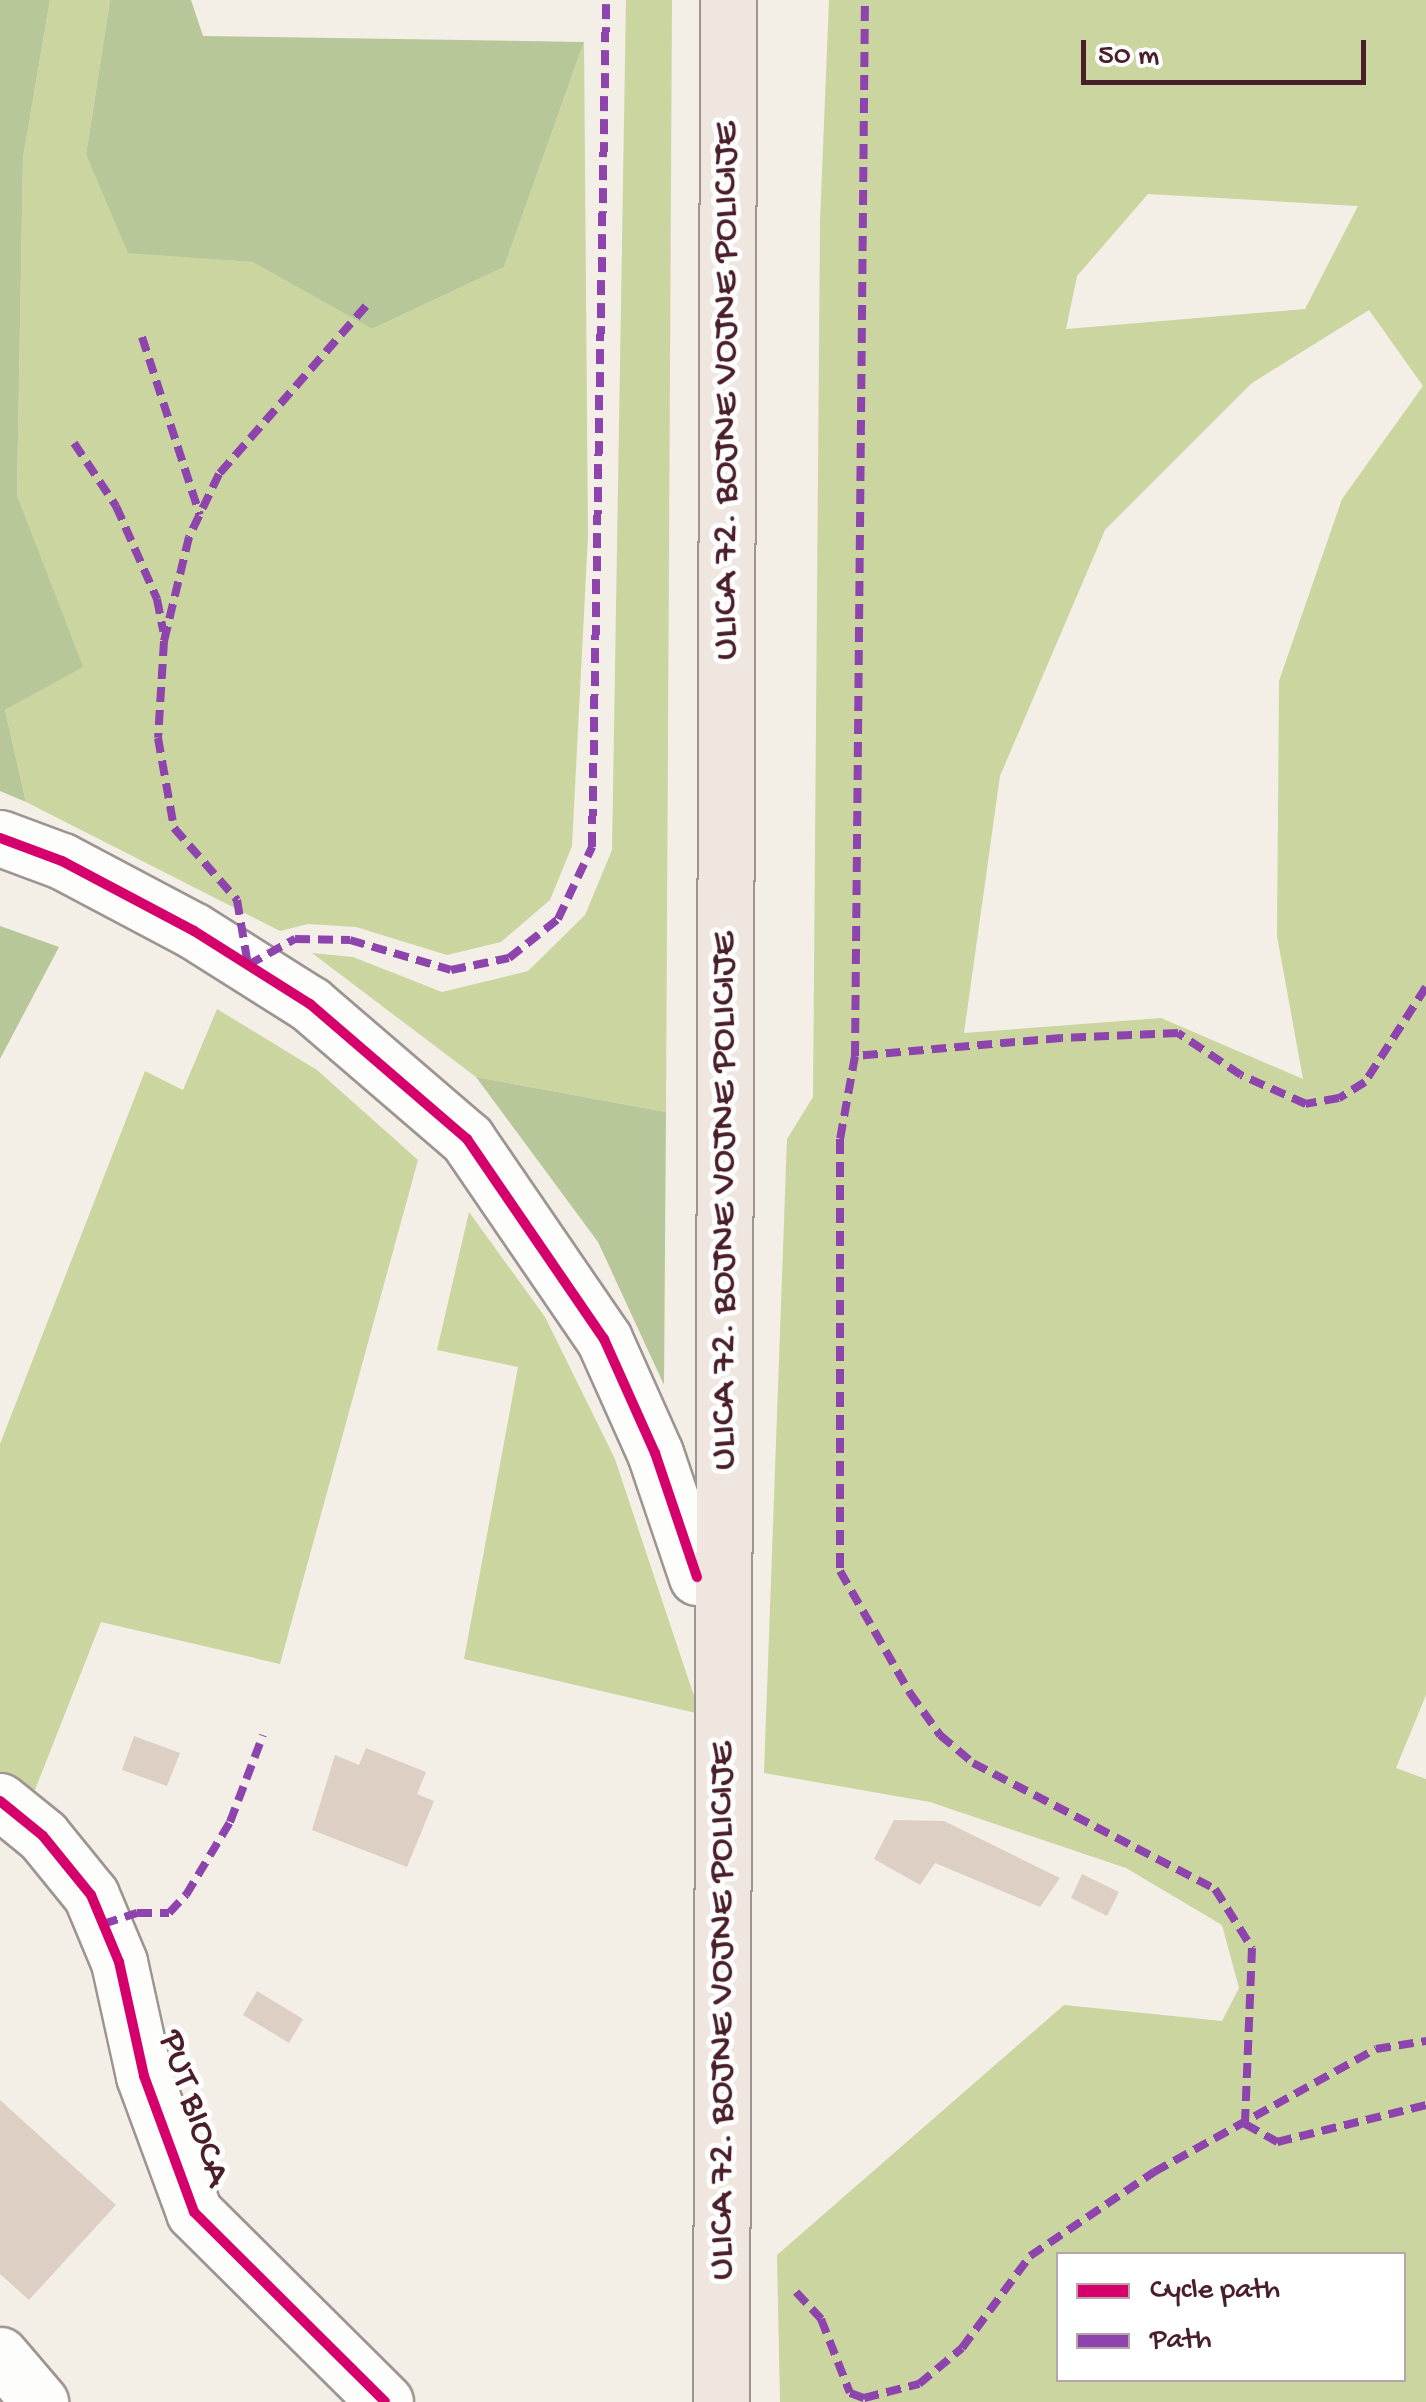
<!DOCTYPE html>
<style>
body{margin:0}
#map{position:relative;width:1426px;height:2402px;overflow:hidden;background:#f3efe7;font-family:"Gochi Hand",sans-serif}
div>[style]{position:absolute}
.green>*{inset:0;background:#cad5a0}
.forest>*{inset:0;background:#b7c799}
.building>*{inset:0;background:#decfc4}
.roads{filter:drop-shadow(2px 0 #9e9492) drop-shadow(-2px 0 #9e9492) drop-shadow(0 2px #9e9492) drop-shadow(0 -2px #9e9492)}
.minor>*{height:55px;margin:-27.5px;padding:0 27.5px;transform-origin:27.5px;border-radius:27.5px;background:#fdfdfb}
.major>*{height:55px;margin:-27.5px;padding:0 27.5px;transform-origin:27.5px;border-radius:27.5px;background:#efe7df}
.quiet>*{height:8px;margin-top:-4px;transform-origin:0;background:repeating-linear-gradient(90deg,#8e44ad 0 15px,transparent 0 23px)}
.cycleway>*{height:10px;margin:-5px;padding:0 5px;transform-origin:5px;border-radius:5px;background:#d6006c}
span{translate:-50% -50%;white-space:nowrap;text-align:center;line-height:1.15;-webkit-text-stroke:10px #fff;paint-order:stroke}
.street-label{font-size:38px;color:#4a1f2b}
.legend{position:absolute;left:1056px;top:2252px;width:350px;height:130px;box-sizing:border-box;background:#fff;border:2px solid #b7a5aa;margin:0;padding:12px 18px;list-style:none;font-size:30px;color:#4a1f2b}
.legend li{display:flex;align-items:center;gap:20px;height:50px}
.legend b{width:50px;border:2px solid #b7a5aa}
.scale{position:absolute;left:1081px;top:40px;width:285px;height:45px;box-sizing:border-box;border:5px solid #4a1f2b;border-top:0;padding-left:12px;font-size:30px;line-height:35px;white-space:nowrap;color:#4a1f2b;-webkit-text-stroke:8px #fff;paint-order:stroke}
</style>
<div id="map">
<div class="green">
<div style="clip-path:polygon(50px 0,110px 0,86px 155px,128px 252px,252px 262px,372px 329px,504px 267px,584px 42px,588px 536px,572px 846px,550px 900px,501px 942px,447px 955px,356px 927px,308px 924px,280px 931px,26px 802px,5px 710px,82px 667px,17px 495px,23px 158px)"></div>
<div style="clip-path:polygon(626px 0,672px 0,666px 1112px,476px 1077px,312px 953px,353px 957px,442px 992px,528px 971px,585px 915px,612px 850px)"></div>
<div style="clip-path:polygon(evenodd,829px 0,1426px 0,1426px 1695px,1396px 1768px,1426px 1779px,1426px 2402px,780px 2402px,777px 2255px,1064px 2005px,1222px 2021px,1239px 1988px,1222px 1925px,1126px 1868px,930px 1802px,764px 1773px,787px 1139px,813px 1097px,820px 221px,829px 0,1148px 194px,1357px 206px,1358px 206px,1305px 309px,1066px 329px,1077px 276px,1148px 194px,829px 0,1369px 310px,1423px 386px,1342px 499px,1279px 681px,1277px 936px,1303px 1079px,1161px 1018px,964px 1033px,1000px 776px,1105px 530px,1252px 383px,1369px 310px,829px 0,1058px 2254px,1404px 2254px,1404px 2380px,1058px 2380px,1058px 2254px)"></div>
<div style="clip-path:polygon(217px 1009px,317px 1070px,418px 1160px,280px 1664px,101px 1622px,33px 1795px,0 1772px,0 1444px,145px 1071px,183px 1090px)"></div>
<div style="clip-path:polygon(469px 1212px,545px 1317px,615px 1459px,700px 1714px,464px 1659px,518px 1367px,437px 1350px)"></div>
</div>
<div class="forest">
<div style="clip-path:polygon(0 0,50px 0,23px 158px,17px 495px,83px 667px,5px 710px,26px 802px,0 791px)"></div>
<div style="clip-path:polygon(110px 0,191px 0,203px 36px,584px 42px,504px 267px,372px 329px,252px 262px,128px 253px,86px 155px)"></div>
<div style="clip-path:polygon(0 926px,59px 947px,0 1059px)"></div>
<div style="clip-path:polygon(476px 1077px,666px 1112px,664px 1385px,598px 1242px)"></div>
</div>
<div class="building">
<div style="clip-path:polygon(134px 1736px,180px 1753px,167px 1786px,122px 1770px)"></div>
<div style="clip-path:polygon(366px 1748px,426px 1772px,417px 1794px,434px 1801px,407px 1867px,312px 1830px,335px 1755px,359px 1765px)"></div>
<div style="clip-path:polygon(894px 1820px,944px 1821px,1060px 1878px,1040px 1907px,935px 1863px,920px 1885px,874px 1859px)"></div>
<div style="clip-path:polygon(1082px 1874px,1119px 1892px,1107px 1916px,1071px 1898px)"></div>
<div style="clip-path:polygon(257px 1991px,303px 2019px,289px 2043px,243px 2015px)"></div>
<div style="clip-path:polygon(0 2100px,116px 2205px,29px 2300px,0 2274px)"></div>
</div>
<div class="roads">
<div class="minor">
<div style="left:0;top:838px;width:66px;rotate:20.4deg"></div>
<div style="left:62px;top:861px;width:149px;rotate:27.9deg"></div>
<div style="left:194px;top:931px;width:137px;rotate:32.2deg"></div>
<div style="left:310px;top:1004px;width:207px;rotate:40.7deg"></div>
<div style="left:467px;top:1139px;width:242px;rotate:55.6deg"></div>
<div style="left:604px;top:1339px;width:125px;rotate:65.9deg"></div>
<div style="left:655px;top:1453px;width:131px;rotate:71.3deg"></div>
<div style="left:0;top:1801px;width:55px;rotate:39.1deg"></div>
<div style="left:43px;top:1836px;width:76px;rotate:50.9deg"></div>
<div style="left:91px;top:1895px;width:73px;rotate:67.3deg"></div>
<div style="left:119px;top:1962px;width:117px;rotate:77.6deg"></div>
<div style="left:144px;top:2076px;width:145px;rotate:69.8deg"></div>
<div style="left:194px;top:2212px;width:269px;rotate:44.8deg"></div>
<div style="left:0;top:2355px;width:62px;rotate:49.6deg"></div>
</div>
<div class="major">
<div style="left:721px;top:2402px;width:2402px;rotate:-89.83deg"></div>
</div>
</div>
<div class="quiet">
<div style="left:366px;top:306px;width:223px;rotate:131.2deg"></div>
<div style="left:219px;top:474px;width:70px;rotate:115.5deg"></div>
<div style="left:189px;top:537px;width:107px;rotate:103.5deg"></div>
<div style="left:164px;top:641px;width:97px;rotate:93.5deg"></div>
<div style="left:158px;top:738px;width:91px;rotate:79.9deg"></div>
<div style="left:174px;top:828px;width:96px;rotate:48.8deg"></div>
<div style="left:237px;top:900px;width:66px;rotate:80.4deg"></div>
<div style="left:248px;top:965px;width:54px;rotate:-29deg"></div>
<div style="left:295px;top:939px;width:55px;rotate:1deg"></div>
<div style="left:350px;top:940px;width:105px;rotate:16.5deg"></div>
<div style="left:451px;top:970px;width:59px;rotate:-11.7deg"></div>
<div style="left:509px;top:958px;width:63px;rotate:-38.5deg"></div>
<div style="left:558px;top:919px;width:80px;rotate:-64.7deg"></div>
<div style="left:592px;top:847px;width:847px;rotate:-89.05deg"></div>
<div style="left:142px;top:337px;width:187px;rotate:72deg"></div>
<div style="left:74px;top:443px;width:76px;rotate:56.3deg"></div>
<div style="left:116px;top:506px;width:102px;rotate:66.2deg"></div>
<div style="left:157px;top:599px;width:33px;rotate:79deg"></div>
<div style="left:1426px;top:987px;width:113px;rotate:122.7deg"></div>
<div style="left:1365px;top:1082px;width:31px;rotate:148deg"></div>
<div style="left:1339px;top:1098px;width:34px;rotate:170deg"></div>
<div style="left:1306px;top:1104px;width:71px;rotate:-156deg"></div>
<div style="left:1241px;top:1075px;width:76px;rotate:-146.3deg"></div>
<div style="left:1178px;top:1033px;width:117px;rotate:177.6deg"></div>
<div style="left:1061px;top:1038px;width:207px;rotate:175deg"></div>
<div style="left:855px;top:1056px;width:84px;rotate:100.2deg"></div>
<div style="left:840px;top:1139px;width:432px;rotate:90deg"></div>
<div style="left:840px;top:1571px;width:141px;rotate:60.2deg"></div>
<div style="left:910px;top:1693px;width:52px;rotate:54.5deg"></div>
<div style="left:940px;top:1735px;width:43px;rotate:40.3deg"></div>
<div style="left:973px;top:1763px;width:273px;rotate:27.5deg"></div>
<div style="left:1215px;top:1889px;width:70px;rotate:57.9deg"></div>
<div style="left:1252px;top:1948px;width:176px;rotate:92.3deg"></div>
<div style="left:1245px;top:2124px;width:37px;rotate:29deg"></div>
<div style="left:1277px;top:2142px;width:154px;rotate:-13.9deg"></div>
<div style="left:855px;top:1056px;width:1056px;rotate:-89.46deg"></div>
<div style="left:103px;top:1924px;width:36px;rotate:-18deg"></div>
<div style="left:137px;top:1913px;width:32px"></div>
<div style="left:169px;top:1913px;width:25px;rotate:-47deg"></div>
<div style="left:186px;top:1895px;width:85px;rotate:-58.9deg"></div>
<div style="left:230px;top:1822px;width:93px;rotate:-69.2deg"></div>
<div style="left:796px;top:2292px;width:37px;rotate:47deg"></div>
<div style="left:821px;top:2319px;width:79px;rotate:68.6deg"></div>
<div style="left:850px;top:2393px;width:15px;rotate:20deg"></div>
<div style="left:864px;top:2398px;width:57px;rotate:-14.3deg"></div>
<div style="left:919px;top:2384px;width:56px;rotate:-39.9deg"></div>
<div style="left:962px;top:2348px;width:114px;rotate:-53.5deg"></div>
<div style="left:1030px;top:2256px;width:150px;rotate:-34.1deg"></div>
<div style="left:1154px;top:2172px;width:254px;rotate:-29deg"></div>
<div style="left:1376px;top:2049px;width:51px;rotate:-9.1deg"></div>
</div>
<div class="cycleway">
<div style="left:0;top:838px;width:66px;rotate:20.4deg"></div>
<div style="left:62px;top:861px;width:149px;rotate:27.9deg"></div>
<div style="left:194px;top:931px;width:137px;rotate:32.2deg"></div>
<div style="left:310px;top:1004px;width:207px;rotate:40.7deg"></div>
<div style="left:467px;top:1139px;width:242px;rotate:55.6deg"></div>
<div style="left:604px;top:1339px;width:125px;rotate:65.9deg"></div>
<div style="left:655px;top:1453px;width:131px;rotate:71.3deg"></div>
<div style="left:0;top:1801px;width:55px;rotate:39.1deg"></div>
<div style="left:43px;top:1836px;width:76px;rotate:50.9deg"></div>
<div style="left:91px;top:1895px;width:73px;rotate:67.3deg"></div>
<div style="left:119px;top:1962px;width:117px;rotate:77.6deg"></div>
<div style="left:144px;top:2076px;width:145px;rotate:69.8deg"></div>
<div style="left:194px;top:2212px;width:269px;rotate:44.8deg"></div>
</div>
<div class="street-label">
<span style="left:728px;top:391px;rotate:-90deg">ULICA 72. BOJNE VOJNE POLICIJE</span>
<span style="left:726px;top:1201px;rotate:-90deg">ULICA 72. BOJNE VOJNE POLICIJE</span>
<span style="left:724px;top:2011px;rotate:-90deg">ULICA 72. BOJNE VOJNE POLICIJE</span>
<span style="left:192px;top:2109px;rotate:72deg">PUT BIOCA</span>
</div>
<ul class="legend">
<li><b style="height:12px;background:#d6006c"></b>Cycle path</li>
<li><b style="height:12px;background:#8e44ad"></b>Path</li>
</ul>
<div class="scale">50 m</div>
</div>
